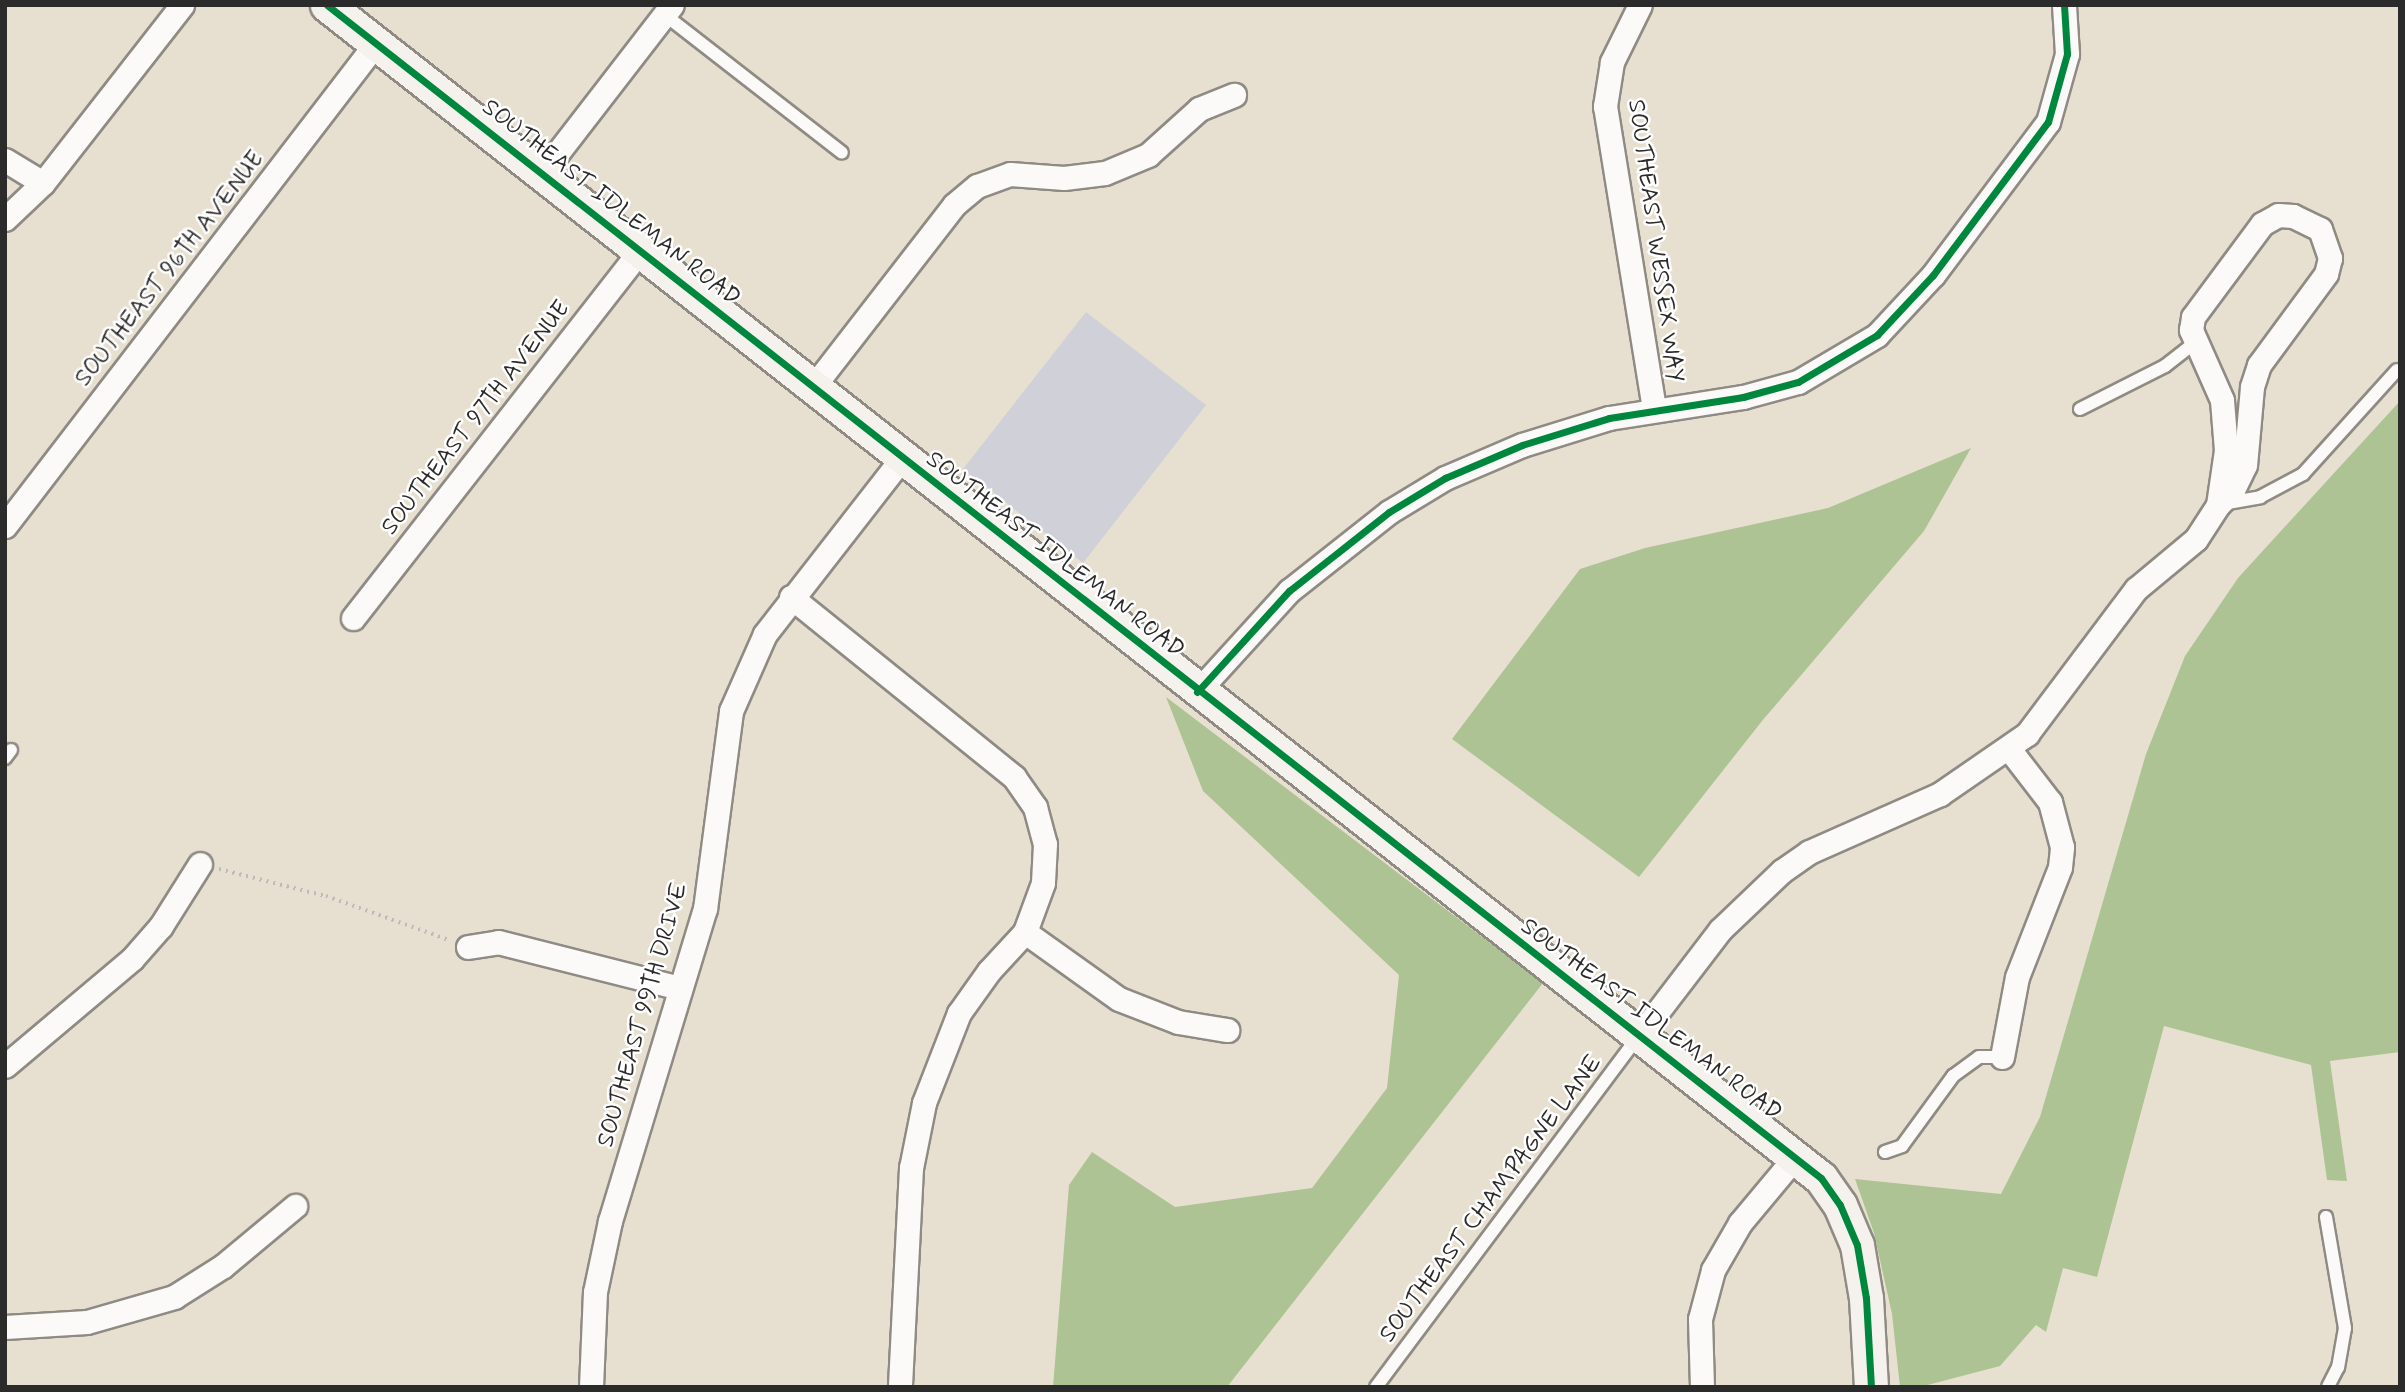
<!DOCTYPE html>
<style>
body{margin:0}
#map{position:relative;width:2405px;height:1392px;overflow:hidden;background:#e7e0d1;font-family:Mynerve,sans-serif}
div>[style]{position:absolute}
.industrial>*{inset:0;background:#cfd0d8}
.forest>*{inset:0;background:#aec394}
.path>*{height:3.5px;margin-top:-1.75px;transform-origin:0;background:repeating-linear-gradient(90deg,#bcbbb9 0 2px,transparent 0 7px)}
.roads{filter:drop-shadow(2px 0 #8f8b84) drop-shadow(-2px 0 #8f8b84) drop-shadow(0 2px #8f8b84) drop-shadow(0 -2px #8f8b84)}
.lane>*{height:12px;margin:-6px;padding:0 6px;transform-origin:6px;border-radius:6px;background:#fbfaf8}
.street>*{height:23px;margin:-11.5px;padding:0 11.5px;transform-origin:11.5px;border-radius:11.5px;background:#fbfaf8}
.secondary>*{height:33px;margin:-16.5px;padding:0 16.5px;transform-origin:16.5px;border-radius:16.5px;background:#f5f2ed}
.cycleway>*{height:7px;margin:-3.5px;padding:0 3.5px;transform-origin:3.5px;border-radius:3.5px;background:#00873e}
span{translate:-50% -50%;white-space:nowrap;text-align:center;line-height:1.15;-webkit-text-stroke:5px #fff;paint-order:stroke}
.street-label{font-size:24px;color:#2b2b2b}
.frame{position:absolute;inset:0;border:7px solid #2b2b2b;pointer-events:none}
</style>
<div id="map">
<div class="industrial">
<div style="clip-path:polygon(1086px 312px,1206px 405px,1083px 563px,963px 469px)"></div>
</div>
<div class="forest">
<div style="clip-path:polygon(2400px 401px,2400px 1052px,2330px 1061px,2347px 1181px,2327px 1180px,2311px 1065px,2164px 1026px,2097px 1277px,2063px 1268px,2046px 1332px,2036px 1325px,2000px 1366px,1920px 1387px,1900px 1387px,1892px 1314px,1874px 1233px,1855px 1179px,2001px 1194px,2040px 1117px,2146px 754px,2185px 656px,2238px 578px)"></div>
<div style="clip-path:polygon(1971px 448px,1924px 531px,1762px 721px,1639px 877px,1452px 739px,1580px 569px,1645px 548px,1828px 508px)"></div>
<div style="clip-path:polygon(1166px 697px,1543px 983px,1227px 1387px,1053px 1387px,1069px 1185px,1092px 1152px,1175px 1207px,1312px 1188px,1387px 1088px,1399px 975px,1203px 791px)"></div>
</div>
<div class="path">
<div style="left:219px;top:869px;width:110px;rotate:14.2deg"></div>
<div style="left:326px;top:896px;width:131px;rotate:19.7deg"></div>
</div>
<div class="roads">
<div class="lane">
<div style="left:665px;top:15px;width:224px;rotate:37.9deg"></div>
<div style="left:2080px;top:409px;width:95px;rotate:-26.8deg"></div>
<div style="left:2165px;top:366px;width:39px;rotate:-38deg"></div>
<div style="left:2222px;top:504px;width:39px;rotate:-10deg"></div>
<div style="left:2260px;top:497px;width:49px;rotate:-28.1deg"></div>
<div style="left:2303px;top:474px;width:140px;rotate:-47.9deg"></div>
<div style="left:5px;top:758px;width:10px;rotate:-53deg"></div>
<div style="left:1885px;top:1152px;width:18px;rotate:-19deg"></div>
<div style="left:1902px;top:1146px;width:87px;rotate:-53.9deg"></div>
<div style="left:1953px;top:1076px;width:32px;rotate:-36deg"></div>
<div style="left:1979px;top:1057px;width:23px"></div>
<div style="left:2326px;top:1217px;width:113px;rotate:80.3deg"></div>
<div style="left:2345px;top:1328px;width:40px;rotate:100deg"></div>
<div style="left:2338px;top:1367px;width:22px;rotate:117deg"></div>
<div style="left:1376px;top:1387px;width:439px;rotate:-53.2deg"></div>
</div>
<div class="street">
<div style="left:1640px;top:5px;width:64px;rotate:116.2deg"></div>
<div style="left:1612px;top:62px;width:45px;rotate:99deg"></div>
<div style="left:1605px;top:106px;width:306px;rotate:80.8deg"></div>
<div style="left:5px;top:160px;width:44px;rotate:31.2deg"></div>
<div style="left:542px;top:173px;width:212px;rotate:-52.3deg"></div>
<div style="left:2278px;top:215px;width:15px;rotate:4deg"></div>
<div style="left:2293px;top:216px;width:30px;rotate:26deg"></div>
<div style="left:2320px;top:229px;width:31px;rotate:71deg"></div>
<div style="left:2330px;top:258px;width:16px;rotate:104deg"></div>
<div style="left:2326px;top:274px;width:113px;rotate:126.4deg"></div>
<div style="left:2259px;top:365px;width:23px;rotate:108deg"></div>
<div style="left:2252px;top:387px;width:78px;rotate:95.1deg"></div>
<div style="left:2245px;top:465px;width:28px;rotate:116deg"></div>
<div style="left:2233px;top:490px;width:21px;rotate:135deg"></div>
<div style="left:2218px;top:505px;width:56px;rotate:-81.7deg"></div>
<div style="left:2226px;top:450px;width:50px;rotate:-94.6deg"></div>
<div style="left:2222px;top:400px;width:77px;rotate:-113.9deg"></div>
<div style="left:2191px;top:330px;width:13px;rotate:-81deg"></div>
<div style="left:2193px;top:317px;width:116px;rotate:-53.4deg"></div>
<div style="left:2262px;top:224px;width:18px;rotate:-29deg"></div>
<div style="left:5px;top:219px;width:52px;rotate:-43.5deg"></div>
<div style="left:43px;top:183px;width:226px;rotate:-52deg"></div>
<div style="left:813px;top:387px;width:230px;rotate:-52.2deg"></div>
<div style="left:954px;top:205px;width:30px;rotate:-40deg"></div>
<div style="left:977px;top:186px;width:35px;rotate:-20deg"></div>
<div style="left:1010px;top:174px;width:54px;rotate:4.2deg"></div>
<div style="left:1064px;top:178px;width:41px;rotate:-7deg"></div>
<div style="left:1105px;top:173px;width:47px;rotate:-22.7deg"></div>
<div style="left:1148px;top:155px;width:69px;rotate:-42deg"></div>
<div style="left:1199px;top:109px;width:38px;rotate:-22deg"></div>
<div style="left:5px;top:526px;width:609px;rotate:-52.47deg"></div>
<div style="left:791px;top:597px;width:287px;rotate:38.9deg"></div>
<div style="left:1014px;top:777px;width:37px;rotate:55deg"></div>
<div style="left:1035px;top:807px;width:38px;rotate:75deg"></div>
<div style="left:1045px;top:844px;width:39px;rotate:93deg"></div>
<div style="left:1043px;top:883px;width:52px;rotate:110.2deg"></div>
<div style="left:1025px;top:932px;width:53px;rotate:132.7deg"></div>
<div style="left:989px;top:971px;width:52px;rotate:125.5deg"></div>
<div style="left:959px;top:1013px;width:97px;rotate:111.3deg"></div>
<div style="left:924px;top:1103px;width:66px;rotate:101.3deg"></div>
<div style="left:911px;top:1168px;width:219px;rotate:92.9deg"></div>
<div style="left:353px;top:618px;width:466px;rotate:-52deg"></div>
<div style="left:1197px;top:692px;width:137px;rotate:-47.7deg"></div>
<div style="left:1289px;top:591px;width:127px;rotate:-38.3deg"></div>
<div style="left:1389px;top:512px;width:66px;rotate:-31.3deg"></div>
<div style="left:1445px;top:478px;width:84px;rotate:-23.2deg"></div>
<div style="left:1522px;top:445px;width:91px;rotate:-17.2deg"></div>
<div style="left:1609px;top:418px;width:136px;rotate:-8.9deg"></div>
<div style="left:1743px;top:397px;width:57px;rotate:-15.3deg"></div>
<div style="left:1798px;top:382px;width:92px;rotate:-30.7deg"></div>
<div style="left:1877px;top:335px;width:82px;rotate:-47deg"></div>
<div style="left:1933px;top:275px;width:191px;rotate:-53.1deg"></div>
<div style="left:2048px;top:122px;width:71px;rotate:-74.4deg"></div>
<div style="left:2067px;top:54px;width:49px;rotate:-93.5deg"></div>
<div style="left:1025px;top:932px;width:115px;rotate:35.5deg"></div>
<div style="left:1119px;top:999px;width:63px;rotate:21.3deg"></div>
<div style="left:1178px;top:1022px;width:50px;rotate:9.3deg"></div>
<div style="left:468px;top:947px;width:30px;rotate:-9deg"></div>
<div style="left:498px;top:942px;width:188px;rotate:14.2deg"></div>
<div style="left:1639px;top:1036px;width:133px;rotate:-52.6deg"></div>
<div style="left:1720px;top:930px;width:86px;rotate:-43.6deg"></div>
<div style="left:1782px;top:871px;width:33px;rotate:-35deg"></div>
<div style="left:1809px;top:852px;width:143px;rotate:-23.9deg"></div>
<div style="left:1940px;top:794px;width:106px;rotate:-34.6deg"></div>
<div style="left:2027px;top:734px;width:181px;rotate:-53.1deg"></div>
<div style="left:2136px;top:589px;width:78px;rotate:-39.8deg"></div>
<div style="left:2196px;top:539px;width:40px;rotate:-57.1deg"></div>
<div style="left:2002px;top:1057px;width:81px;rotate:-79.4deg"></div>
<div style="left:2017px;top:977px;width:118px;rotate:-68.6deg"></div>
<div style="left:2060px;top:867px;width:20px;rotate:-84deg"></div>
<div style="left:2062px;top:847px;width:47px;rotate:-104.9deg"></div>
<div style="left:2050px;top:802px;width:66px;rotate:-127.6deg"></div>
<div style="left:5px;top:1066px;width:166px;rotate:-40.1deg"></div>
<div style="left:132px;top:959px;width:44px;rotate:-48.7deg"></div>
<div style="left:161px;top:926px;width:73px;rotate:-57.8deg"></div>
<div style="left:5px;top:1327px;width:82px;rotate:-3.5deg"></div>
<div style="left:87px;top:1322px;width:91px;rotate:-16deg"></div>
<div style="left:174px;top:1297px;width:58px;rotate:-32.3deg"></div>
<div style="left:223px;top:1266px;width:94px;rotate:-39.8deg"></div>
<div style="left:591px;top:1387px;width:95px;rotate:-87.6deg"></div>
<div style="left:595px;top:1292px;width:73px;rotate:-78.1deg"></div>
<div style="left:610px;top:1221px;width:326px;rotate:-73.1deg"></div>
<div style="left:705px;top:909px;width:200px;rotate:-82.5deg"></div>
<div style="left:731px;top:711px;width:84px;rotate:-66.2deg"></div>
<div style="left:765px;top:634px;width:223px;rotate:-52.1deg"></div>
<div style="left:1702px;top:1387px;width:68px;rotate:-91.7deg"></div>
<div style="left:1700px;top:1319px;width:51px;rotate:-75.1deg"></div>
<div style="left:1713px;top:1270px;width:54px;rotate:-60.1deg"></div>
<div style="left:1740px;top:1223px;width:87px;rotate:-50.1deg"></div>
</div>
<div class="secondary">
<div style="left:327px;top:5px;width:1899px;rotate:38.14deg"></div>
<div style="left:1821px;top:1178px;width:33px;rotate:55deg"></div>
<div style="left:1840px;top:1205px;width:43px;rotate:67deg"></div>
<div style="left:1857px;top:1245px;width:54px;rotate:80.4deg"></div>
<div style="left:1866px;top:1298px;width:89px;rotate:86.8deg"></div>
</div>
</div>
<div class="cycleway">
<div style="left:327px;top:5px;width:1899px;rotate:38.14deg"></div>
<div style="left:1821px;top:1178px;width:33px;rotate:55deg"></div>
<div style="left:1840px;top:1205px;width:43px;rotate:67deg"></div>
<div style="left:1857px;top:1245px;width:54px;rotate:80.4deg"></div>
<div style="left:1866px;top:1298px;width:89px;rotate:86.8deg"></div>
<div style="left:1197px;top:692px;width:137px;rotate:-47.7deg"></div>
<div style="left:1289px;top:591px;width:127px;rotate:-38.3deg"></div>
<div style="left:1389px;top:512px;width:66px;rotate:-31.3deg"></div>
<div style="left:1445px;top:478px;width:84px;rotate:-23.2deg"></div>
<div style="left:1522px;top:445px;width:91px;rotate:-17.2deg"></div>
<div style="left:1609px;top:418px;width:136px;rotate:-8.9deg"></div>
<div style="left:1743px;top:397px;width:57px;rotate:-15.3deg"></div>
<div style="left:1798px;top:382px;width:92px;rotate:-30.7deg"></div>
<div style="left:1877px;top:335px;width:82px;rotate:-47deg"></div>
<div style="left:1933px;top:275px;width:191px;rotate:-53.1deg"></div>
<div style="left:2048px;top:122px;width:71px;rotate:-74.4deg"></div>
<div style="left:2067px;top:54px;width:49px;rotate:-93.5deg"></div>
</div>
<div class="street-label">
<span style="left:611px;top:203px;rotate:38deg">SOUTHEAST IDLEMAN ROAD</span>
<span style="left:1655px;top:241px;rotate:82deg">SOUTHEAST WESSEX WAY</span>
<span style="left:170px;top:269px;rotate:-52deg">SOUTHEAST 96TH AVENUE</span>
<span style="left:476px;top:418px;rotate:-52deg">SOUTHEAST 97TH AVENUE</span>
<span style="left:1055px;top:555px;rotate:38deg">SOUTHEAST IDLEMAN ROAD</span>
<span style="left:643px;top:1015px;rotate:-74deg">SOUTHEAST 99TH DRIVE</span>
<span style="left:1651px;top:1020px;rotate:37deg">SOUTHEAST IDLEMAN ROAD</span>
<span style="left:1491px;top:1199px;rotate:-53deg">SOUTHEAST CHAMPAGNE LANE</span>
</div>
<div class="frame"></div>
</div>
